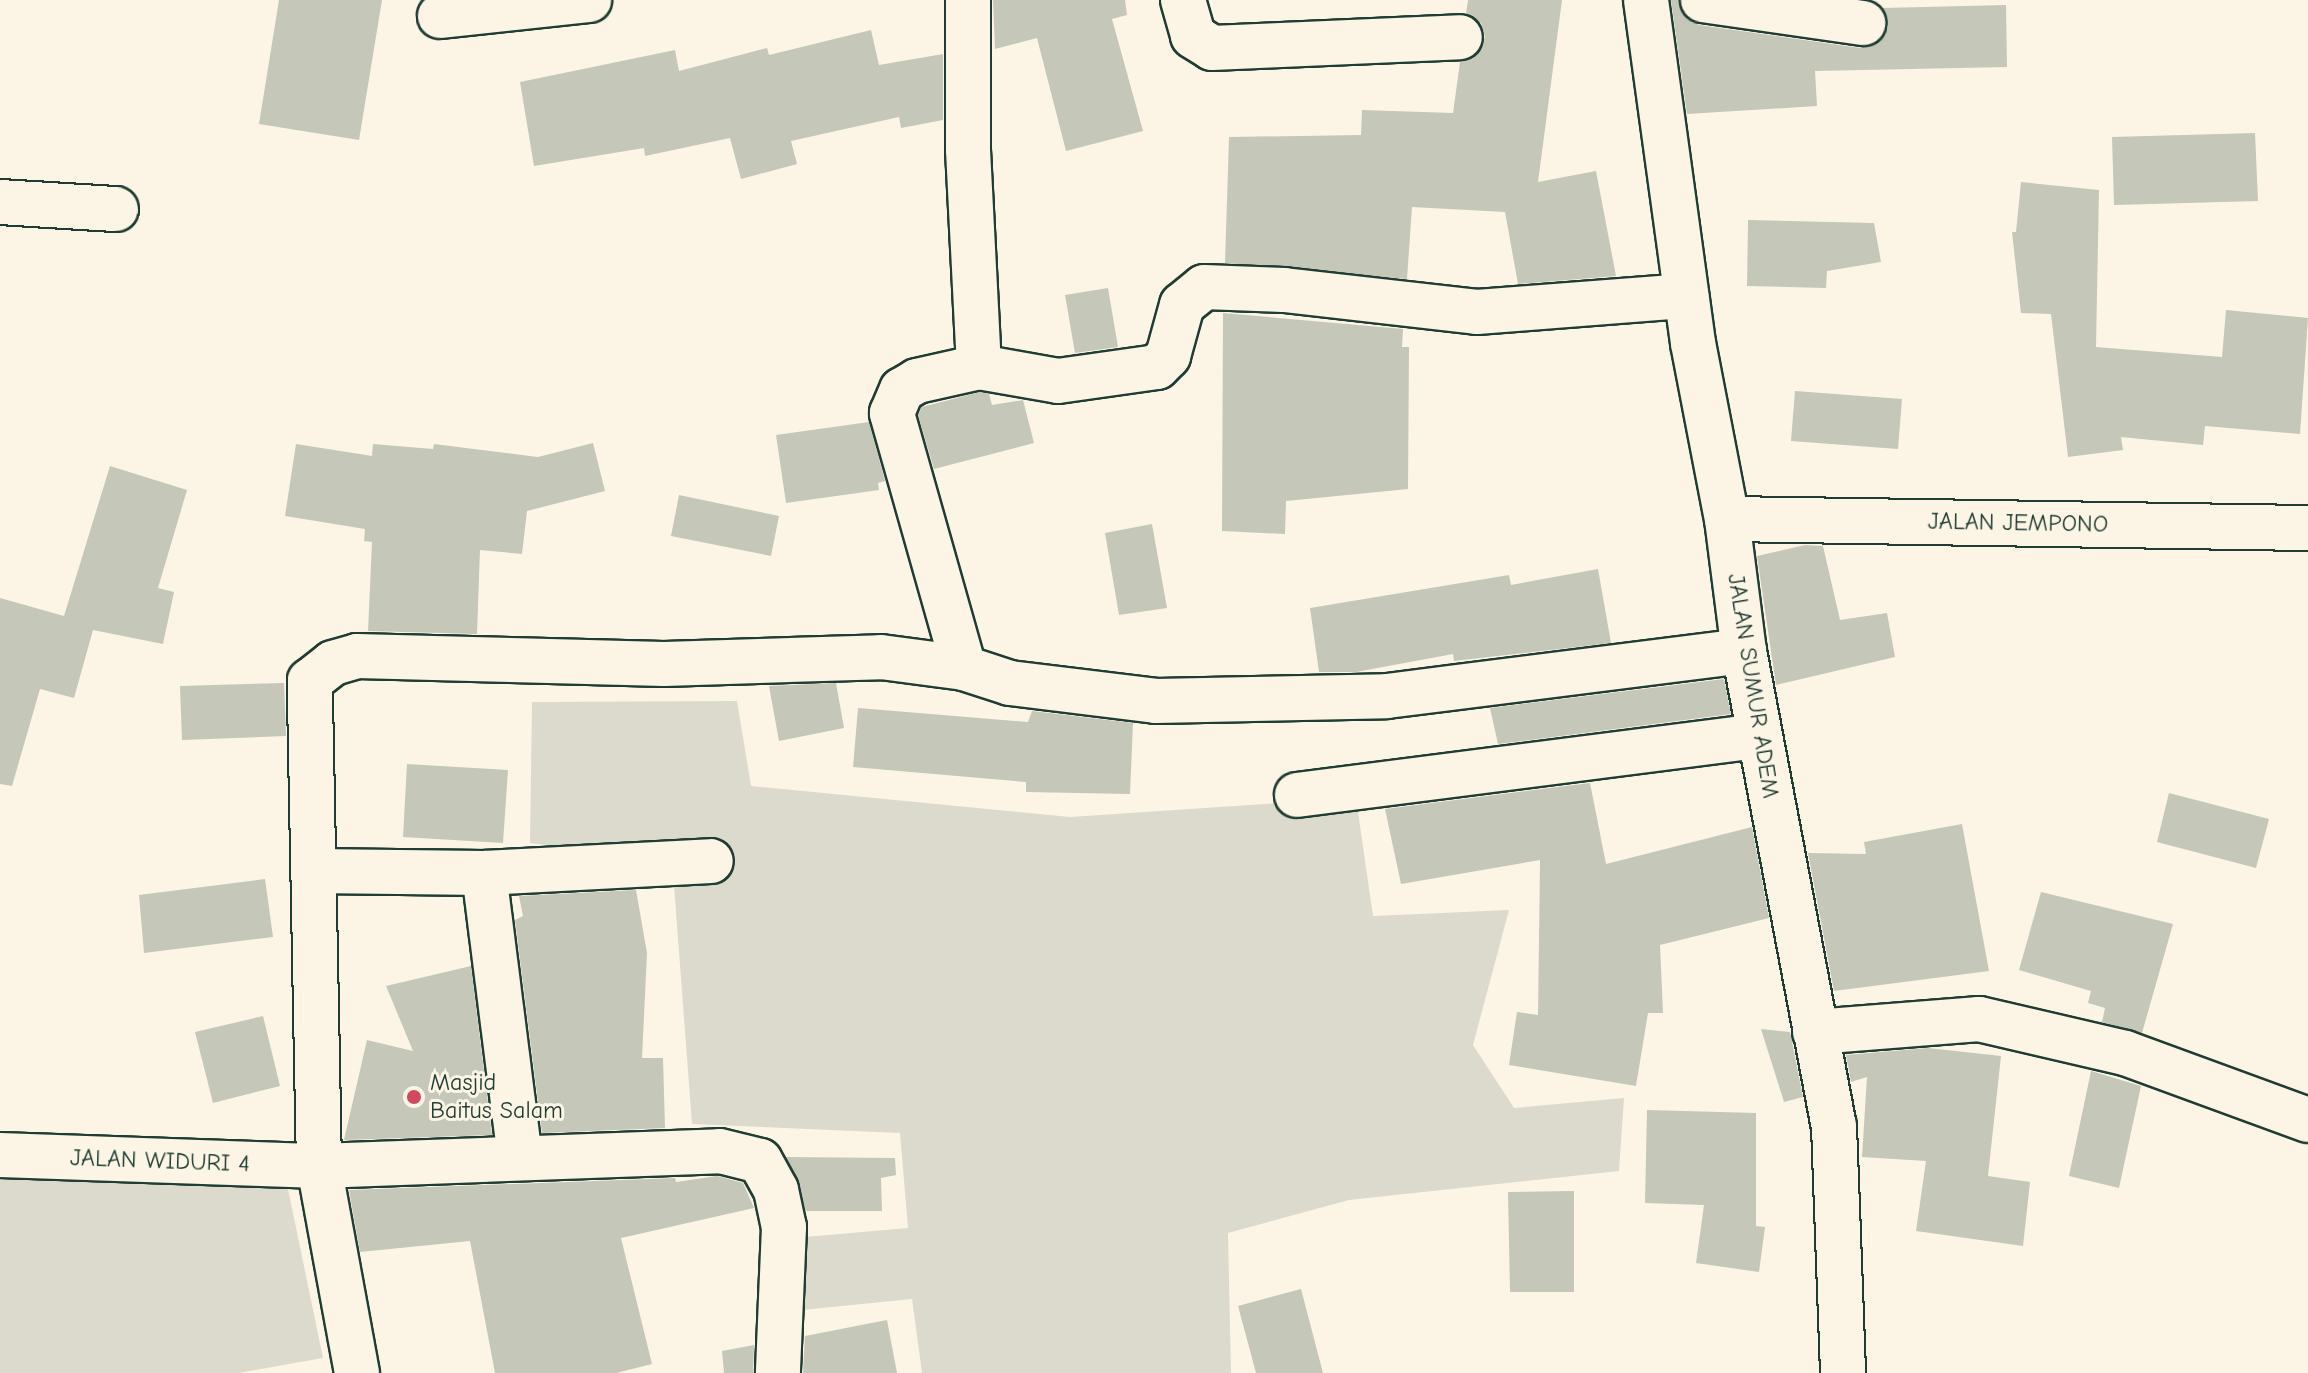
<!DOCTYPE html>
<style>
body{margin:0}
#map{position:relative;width:2308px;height:1373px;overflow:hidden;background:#fcf5e5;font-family:"Comic Neue",sans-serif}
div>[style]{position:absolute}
.green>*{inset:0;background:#dcdacc}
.building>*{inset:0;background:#c5c7b9}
.roads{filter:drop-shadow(2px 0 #1f3d34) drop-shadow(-2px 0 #1f3d34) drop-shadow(0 2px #1f3d34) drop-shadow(0 -2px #1f3d34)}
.street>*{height:44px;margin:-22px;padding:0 22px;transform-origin:22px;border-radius:22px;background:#fcf5e5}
.dots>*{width:22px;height:22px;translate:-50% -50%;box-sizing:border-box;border:4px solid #fcf5e5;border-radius:50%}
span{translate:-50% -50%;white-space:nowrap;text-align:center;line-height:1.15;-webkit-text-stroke:6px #fcf5e5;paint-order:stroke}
.street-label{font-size:24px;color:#1f3d34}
.poi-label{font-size:24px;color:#1f3d34}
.left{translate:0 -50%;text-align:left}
</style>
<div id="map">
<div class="green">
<div style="clip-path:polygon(737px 701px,751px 786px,1070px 817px,1356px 798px,1373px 916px,1509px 910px,1473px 1045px,1514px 1108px,1624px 1098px,1619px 1171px,1349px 1200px,1228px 1233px,1231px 1373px,922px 1373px,912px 1299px,792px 1311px,794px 1238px,908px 1228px,900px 1133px,692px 1124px,672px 859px,530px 843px,532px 702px)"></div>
<div style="clip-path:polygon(0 1174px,288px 1189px,323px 1358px,239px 1373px,0 1373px)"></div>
</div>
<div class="building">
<div style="clip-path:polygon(279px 0,382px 0,359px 140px,259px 124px)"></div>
<div style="clip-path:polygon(993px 0,1125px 0,1127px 15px,1112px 19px,1143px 131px,1066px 151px,1037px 38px,995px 49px)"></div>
<div style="clip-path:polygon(1468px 0,1562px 0,1538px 182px,1596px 171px,1616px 276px,1518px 284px,1505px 212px,1412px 207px,1407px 279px,1225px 263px,1229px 137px,1361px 135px,1362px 110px,1453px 113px,1460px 62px,1474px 58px,1485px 37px,1481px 23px,1466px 14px)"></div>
<div style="clip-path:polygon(1671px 0,1679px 0,1687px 19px,1699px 25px,1860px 48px,1883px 38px,1888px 26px,1882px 8px,2006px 5px,2007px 67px,1815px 71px,1817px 106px,1687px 114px)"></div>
<div style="clip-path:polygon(871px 30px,879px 65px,943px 54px,943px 120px,901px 128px,899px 117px,791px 141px,797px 164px,741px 179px,730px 138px,645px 156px,644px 148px,534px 166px,520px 82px,675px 50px,679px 71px,767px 48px,769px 55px)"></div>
<div style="clip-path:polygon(2255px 133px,2258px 201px,2114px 205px,2112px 137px)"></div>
<div style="clip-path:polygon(2021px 182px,2099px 190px,2096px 347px,2222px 357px,2226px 310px,2308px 318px,2300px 434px,2205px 426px,2203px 445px,2121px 437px,2123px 450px,2068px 457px,2051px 314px,2021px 313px,2012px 232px,2016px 232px)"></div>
<div style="clip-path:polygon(1748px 220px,1874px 223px,1881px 262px,1827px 271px,1826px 288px,1747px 286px)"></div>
<div style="clip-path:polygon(1108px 288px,1118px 347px,1075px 353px,1065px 295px)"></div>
<div style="clip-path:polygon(1223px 313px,1403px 329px,1402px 347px,1409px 347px,1408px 489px,1286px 501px,1285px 534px,1222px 531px)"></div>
<div style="clip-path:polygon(1795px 391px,1902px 399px,1898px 449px,1791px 441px)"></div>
<div style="clip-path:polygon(980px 392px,989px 394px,992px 405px,1023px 400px,1034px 443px,934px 469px,918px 415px,922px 407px)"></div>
<div style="clip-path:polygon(869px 422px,885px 481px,878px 483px,879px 490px,786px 503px,776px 435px)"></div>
<div style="clip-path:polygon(593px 443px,605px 491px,527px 511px,522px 554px,480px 550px,477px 634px,368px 631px,372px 542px,364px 541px,365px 529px,285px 516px,296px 444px,372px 456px,373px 444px,433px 449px,434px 444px,538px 457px)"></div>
<div style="clip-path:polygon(110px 466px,187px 490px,158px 588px,174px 592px,163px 644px,93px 630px,74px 698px,40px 689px,12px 786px,0 784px,0 598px,64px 616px)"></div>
<div style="clip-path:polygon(679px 495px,779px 516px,771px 556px,671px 536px)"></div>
<div style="clip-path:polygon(1152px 524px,1167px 608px,1119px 615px,1105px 533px)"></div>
<div style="clip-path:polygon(1805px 545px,1823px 546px,1840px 620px,1887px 613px,1895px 657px,1776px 685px,1757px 556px)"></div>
<div style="clip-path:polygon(1598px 569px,1611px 643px,1454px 661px,1453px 654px,1356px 672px,1319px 672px,1310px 608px,1509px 575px,1511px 585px)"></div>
<div style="clip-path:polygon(1724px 679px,1731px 714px,1498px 744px,1490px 708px)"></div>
<div style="clip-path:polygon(284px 683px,286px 736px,182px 740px,180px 686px)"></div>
<div style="clip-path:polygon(836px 683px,844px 728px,779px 741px,769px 686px)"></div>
<div style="clip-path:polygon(858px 708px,1028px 722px,1032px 711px,1133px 723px,1130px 794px,1026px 792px,1026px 782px,853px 767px)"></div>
<div style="clip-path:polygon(407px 764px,508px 770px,503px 843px,403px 837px)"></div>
<div style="clip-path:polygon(1590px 783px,1606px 864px,1752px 827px,1769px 918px,1660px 945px,1663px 1013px,1648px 1013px,1636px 1086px,1509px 1065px,1517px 1012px,1538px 1015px,1540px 860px,1401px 884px,1385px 809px)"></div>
<div style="clip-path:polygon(2169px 793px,2269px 819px,2256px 868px,2157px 842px)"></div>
<div style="clip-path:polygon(1962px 824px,1989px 971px,1834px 991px,1808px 853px,1866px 854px,1864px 842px)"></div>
<div style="clip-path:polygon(265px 879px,273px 937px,144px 953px,139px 895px)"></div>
<div style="clip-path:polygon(636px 890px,647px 953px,642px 1058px,663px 1058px,665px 1128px,542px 1133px,515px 920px,523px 916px,519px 896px)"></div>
<div style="clip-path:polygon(2041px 892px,2173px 924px,2142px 1033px,2102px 1022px,2105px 1008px,2088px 1003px,2091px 991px,2019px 970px)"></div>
<div style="clip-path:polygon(471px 966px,492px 1135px,344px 1140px,367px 1040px,413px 1051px,386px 986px)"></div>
<div style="clip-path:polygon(263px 1016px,280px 1086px,213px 1103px,195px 1032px)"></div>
<div style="clip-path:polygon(1761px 1029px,1790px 1032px,1803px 1097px,1784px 1102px)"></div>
<div style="clip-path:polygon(1928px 1048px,2001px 1056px,1988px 1176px,2030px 1182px,2023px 1246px,1916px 1231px,1926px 1161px,1862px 1157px,1867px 1077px,1851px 1082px,1846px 1055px)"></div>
<div style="clip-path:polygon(2091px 1071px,2141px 1086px,2119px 1188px,2069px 1176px)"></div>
<div style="clip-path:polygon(1647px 1110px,1756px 1113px,1756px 1226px,1765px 1227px,1759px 1272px,1696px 1263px,1704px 1205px,1645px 1203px)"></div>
<div style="clip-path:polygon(786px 1157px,895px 1158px,896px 1175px,881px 1178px,882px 1211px,806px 1211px)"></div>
<div style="clip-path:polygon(717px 1176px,743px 1183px,754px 1208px,621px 1238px,652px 1364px,616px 1373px,495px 1373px,470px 1241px,360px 1252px,349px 1190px,675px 1178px,676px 1182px)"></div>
<div style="clip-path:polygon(1574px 1191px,1574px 1292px,1510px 1292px,1508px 1192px)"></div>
<div style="clip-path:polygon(1301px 1289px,1323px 1373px,1256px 1373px,1238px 1306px)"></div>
<div style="clip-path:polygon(887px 1320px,897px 1373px,803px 1373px,805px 1336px)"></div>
<div style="clip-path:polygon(754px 1345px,753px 1373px,724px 1373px,722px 1351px)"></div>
</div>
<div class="roads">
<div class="street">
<div style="left:1183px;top:0;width:37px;rotate:74deg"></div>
<div style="left:1193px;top:36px;width:22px;rotate:32deg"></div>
<div style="left:1212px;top:48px;width:248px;rotate:-2.5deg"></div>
<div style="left:1646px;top:0;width:346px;rotate:82.2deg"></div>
<div style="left:1693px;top:343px;width:179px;rotate:79.1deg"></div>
<div style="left:1727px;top:519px;width:133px;rotate:82.7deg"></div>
<div style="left:1744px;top:651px;width:483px;rotate:79.3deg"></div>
<div style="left:1834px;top:1126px;width:247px;rotate:87.9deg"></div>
<div style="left:1703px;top:0;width:162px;rotate:8.2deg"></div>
<div style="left:440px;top:16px;width:150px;rotate:-6.1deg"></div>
<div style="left:0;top:202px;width:116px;rotate:3.5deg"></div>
<div style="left:979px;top:367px;width:80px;rotate:10deg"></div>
<div style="left:1058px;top:381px;width:100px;rotate:-8deg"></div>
<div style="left:1157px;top:367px;width:16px;rotate:-45deg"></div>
<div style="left:1168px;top:356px;width:53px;rotate:-74.6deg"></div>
<div style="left:1182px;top:305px;width:28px;rotate:-39deg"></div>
<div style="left:1204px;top:287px;width:80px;rotate:2.1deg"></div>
<div style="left:1284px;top:290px;width:194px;rotate:6.5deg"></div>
<div style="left:1477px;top:312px;width:210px;rotate:-4.4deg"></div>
<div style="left:1727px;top:519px;width:581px;rotate:0.89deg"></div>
<div style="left:964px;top:668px;width:48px;rotate:18.1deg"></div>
<div style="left:1010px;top:683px;width:147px;rotate:7deg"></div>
<div style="left:1156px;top:701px;width:231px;rotate:-1.2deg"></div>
<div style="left:1387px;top:696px;width:360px;rotate:-7.2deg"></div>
<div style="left:1297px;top:795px;width:466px;rotate:-7.3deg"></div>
<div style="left:313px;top:871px;width:171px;rotate:0.7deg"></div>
<div style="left:484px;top:873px;width:227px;rotate:-3deg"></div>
<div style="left:484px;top:873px;width:286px;rotate:82.8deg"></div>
<div style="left:1815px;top:1032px;width:165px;rotate:-4.5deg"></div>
<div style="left:1979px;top:1019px;width:150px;rotate:13.1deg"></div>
<div style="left:2125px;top:1053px;width:195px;rotate:20.1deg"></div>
<div style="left:0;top:1155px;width:319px;rotate:2deg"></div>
<div style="left:319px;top:1166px;width:401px;rotate:-2.1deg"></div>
<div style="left:720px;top:1151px;width:41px;rotate:14deg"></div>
<div style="left:760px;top:1161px;width:33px;rotate:61deg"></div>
<div style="left:776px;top:1190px;width:38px;rotate:78deg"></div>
<div style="left:784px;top:1227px;width:146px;rotate:92.4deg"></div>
<div style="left:357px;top:1373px;width:210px;rotate:-100.4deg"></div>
<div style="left:319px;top:1166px;width:485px;rotate:-91.1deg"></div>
<div style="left:310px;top:681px;width:29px;rotate:-38deg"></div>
<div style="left:333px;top:663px;width:25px;rotate:-16deg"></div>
<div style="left:357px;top:656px;width:307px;rotate:1.5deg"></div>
<div style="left:664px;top:664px;width:217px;rotate:-1.8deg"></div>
<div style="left:881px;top:657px;width:84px;rotate:7.5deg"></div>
<div style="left:964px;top:668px;width:265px;rotate:-105.8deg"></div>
<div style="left:892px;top:413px;width:25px;rotate:-67deg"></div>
<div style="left:902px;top:390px;width:17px;rotate:-31deg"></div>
<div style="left:917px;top:381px;width:64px;rotate:-12.7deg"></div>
<div style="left:979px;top:367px;width:218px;rotate:-92.9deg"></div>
<div style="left:968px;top:149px;width:149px;rotate:-90deg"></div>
</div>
</div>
<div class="dots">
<div style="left:414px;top:1097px;background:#d1495b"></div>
</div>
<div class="street-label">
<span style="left:2018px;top:523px;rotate:1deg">JALAN JEMPONO</span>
<span style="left:1753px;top:686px;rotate:81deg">JALAN SUMUR ADEM</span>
<span style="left:160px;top:1161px;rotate:2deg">JALAN WIDURI 4</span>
</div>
<div class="poi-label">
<span class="left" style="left:430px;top:1097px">Masjid<br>Baitus Salam</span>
</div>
</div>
